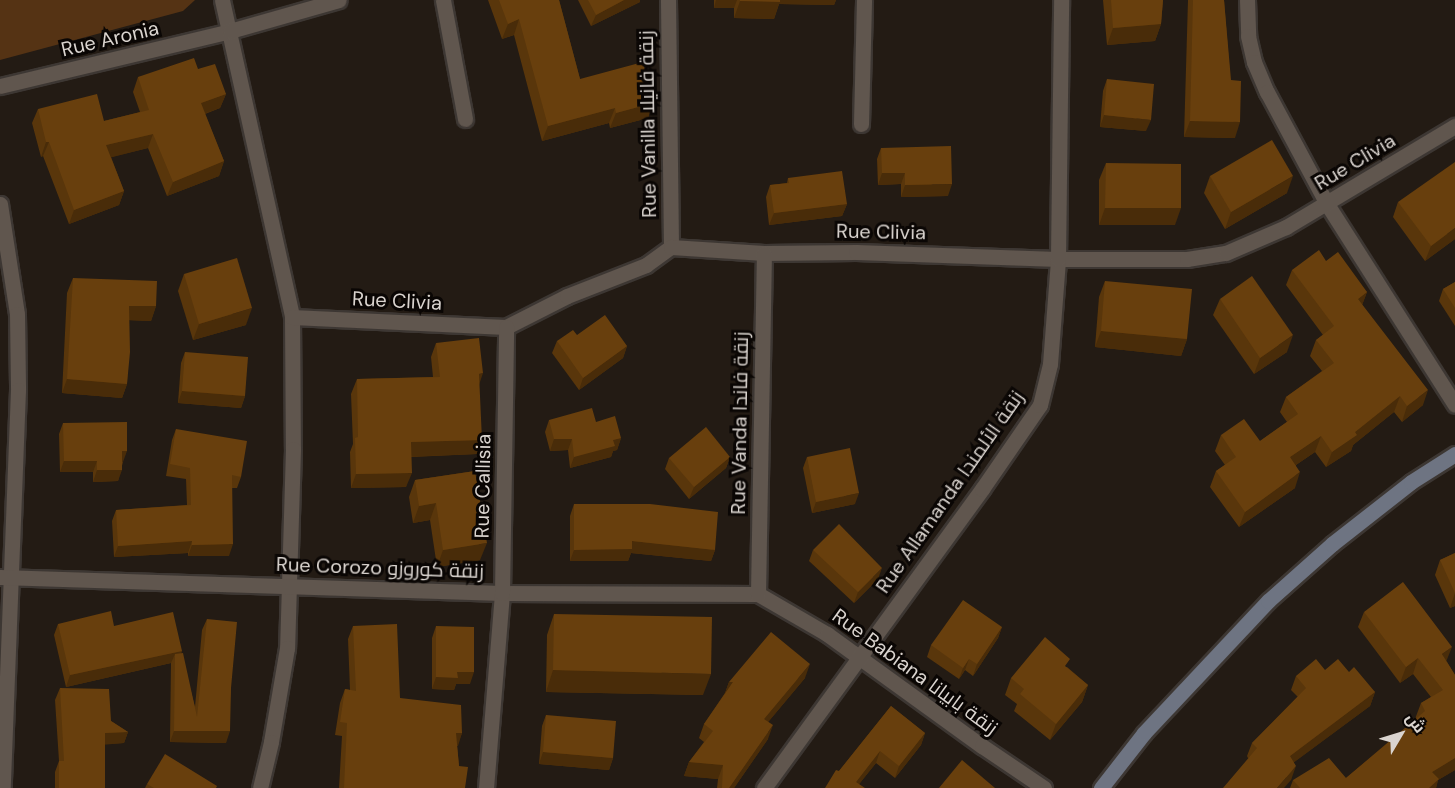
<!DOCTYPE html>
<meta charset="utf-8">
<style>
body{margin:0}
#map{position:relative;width:1455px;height:788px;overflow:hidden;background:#231b14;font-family:"DM Sans",Cairo,sans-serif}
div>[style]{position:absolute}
.green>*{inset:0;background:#553314}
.roads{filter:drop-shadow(2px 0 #3d3733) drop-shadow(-2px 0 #3d3733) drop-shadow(0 2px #3d3733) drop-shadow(0 -2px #3d3733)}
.street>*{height:15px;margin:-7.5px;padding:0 7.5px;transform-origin:7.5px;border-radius:7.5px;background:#60564e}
.secondary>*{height:15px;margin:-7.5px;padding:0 7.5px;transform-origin:7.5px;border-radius:7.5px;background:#6e7482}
.wall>*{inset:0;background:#59360b}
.shaded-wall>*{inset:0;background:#492c09}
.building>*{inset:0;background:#683f0d}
span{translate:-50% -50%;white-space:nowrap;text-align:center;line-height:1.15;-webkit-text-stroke:6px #0a0604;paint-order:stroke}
.street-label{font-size:20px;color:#dad4cf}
.north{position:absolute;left:1371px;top:704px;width:60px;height:60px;-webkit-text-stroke:4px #0a0604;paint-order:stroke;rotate:52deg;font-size:16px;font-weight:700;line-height:24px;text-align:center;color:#dad4cf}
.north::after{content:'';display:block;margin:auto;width:21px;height:27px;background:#dad4cf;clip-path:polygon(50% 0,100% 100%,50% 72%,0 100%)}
</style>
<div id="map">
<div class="green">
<div style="clip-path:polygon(0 0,195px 0,183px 11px,0 60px)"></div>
</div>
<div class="roads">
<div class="street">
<div style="left:222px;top:0;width:325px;rotate:77.5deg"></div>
<div style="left:292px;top:317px;width:132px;rotate:89.6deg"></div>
<div style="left:293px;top:449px;width:199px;rotate:91.7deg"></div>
<div style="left:287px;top:648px;width:95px;rotate:99.7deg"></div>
<div style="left:271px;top:742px;width:47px;rotate:103.4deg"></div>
<div style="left:443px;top:0;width:121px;rotate:79.5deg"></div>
<div style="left:668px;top:0;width:247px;rotate:89.3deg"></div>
<div style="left:1247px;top:0;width:36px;rotate:88deg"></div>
<div style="left:1248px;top:36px;width:27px;rotate:77deg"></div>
<div style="left:1254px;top:62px;width:33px;rotate:67deg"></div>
<div style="left:1267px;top:92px;width:127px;rotate:61.8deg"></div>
<div style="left:1327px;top:204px;width:238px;rotate:57.5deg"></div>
<div style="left:0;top:86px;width:236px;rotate:-13.4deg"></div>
<div style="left:230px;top:31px;width:113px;rotate:-15.9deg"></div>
<div style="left:861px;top:124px;width:124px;rotate:-88.6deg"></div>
<div style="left:0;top:204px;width:111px;rotate:81.2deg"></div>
<div style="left:17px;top:314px;width:76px;rotate:89.2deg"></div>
<div style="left:18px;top:390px;width:398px;rotate:92.2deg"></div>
<div style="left:292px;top:317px;width:214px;rotate:2.7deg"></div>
<div style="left:506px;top:327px;width:68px;rotate:-26.9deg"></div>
<div style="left:567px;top:296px;width:85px;rotate:-21.4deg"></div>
<div style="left:646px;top:265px;width:31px;rotate:-36deg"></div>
<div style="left:671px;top:247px;width:93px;rotate:3.7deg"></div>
<div style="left:764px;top:253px;width:92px;rotate:-0.6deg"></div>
<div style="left:856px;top:252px;width:202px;rotate:2deg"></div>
<div style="left:1058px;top:259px;width:129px"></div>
<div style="left:1187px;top:259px;width:39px;rotate:-9deg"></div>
<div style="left:1226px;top:253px;width:65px;rotate:-23.4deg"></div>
<div style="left:1286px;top:227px;width:197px;rotate:-30.9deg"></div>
<div style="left:0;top:577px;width:502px;rotate:1.83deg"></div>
<div style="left:502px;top:593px;width:256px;rotate:0.2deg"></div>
<div style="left:758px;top:594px;width:80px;rotate:30.1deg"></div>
<div style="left:827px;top:634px;width:191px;rotate:35.9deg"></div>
<div style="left:982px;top:746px;width:75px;rotate:34.1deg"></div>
<div style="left:758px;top:594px;width:341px;rotate:-89deg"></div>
<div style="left:486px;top:788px;width:196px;rotate:-85.3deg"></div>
<div style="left:502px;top:593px;width:266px;rotate:-89.1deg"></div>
<div style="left:764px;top:788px;width:370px;rotate:-53.9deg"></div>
<div style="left:982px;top:489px;width:102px;rotate:-55.4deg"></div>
<div style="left:1040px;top:405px;width:42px;rotate:-76.3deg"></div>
<div style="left:1050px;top:364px;width:105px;rotate:-85.6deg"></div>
<div style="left:1058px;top:259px;width:259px;rotate:-89.3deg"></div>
</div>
<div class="secondary">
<div style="left:1101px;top:788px;width:70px;rotate:-52deg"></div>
<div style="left:1144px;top:733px;width:181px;rotate:-46.8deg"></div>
<div style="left:1268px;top:601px;width:86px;rotate:-41.7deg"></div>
<div style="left:1332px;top:544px;width:100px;rotate:-38.1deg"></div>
<div style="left:1411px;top:482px;width:52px;rotate:-32.5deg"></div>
</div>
</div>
<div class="wall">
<div style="clip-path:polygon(488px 0,559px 0,580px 79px,653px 103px,648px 118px,610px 128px,609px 123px,542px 141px,514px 35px,502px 39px)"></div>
<div style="clip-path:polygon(578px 0,640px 0,640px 2px,591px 26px)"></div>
<div style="clip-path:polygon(714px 0,836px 0,834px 5px,779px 4px,774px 19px,734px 18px,734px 8px,714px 8px)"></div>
<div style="clip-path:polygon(1103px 0,1163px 0,1161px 24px,1155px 41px,1107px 45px)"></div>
<div style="clip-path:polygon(1188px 0,1224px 0,1235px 138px,1184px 137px)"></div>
<div style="clip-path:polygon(198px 69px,226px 94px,220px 108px,205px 114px,224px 161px,219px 176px,167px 196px,148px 148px,111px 157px,124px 191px,119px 205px,69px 224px,43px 156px,41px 157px,32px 123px,38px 109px,104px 121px,140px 112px,133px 92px,138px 77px)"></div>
<div style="clip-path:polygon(1107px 79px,1146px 131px,1100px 127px,1103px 91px)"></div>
<div style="clip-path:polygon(881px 148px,948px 196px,901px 197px,901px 184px,878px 185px,877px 159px)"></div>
<div style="clip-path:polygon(1106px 163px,1175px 225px,1099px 225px,1099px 180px)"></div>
<div style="clip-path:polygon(1210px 176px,1287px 193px,1225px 229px,1204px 193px)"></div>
<div style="clip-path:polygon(788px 178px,847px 204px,842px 216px,769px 225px,766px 197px,770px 185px,787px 183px)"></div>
<div style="clip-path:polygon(1398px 202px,1455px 239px,1425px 261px,1393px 217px)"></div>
<div style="clip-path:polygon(1326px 261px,1367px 292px,1362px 305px,1423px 405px,1402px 422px,1394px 412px,1353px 445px,1351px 451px,1326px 467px,1315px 452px,1296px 465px,1295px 488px,1239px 527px,1210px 487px,1216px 471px,1225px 465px,1215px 451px,1221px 435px,1260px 441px,1287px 422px,1280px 412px,1286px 397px,1322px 371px,1310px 356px,1316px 340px,1323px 335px,1286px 285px,1292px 270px)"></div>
<div style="clip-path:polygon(184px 274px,246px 325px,193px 340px,178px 291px)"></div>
<div style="clip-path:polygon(73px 278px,156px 306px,151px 321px,129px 320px,127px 384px,122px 398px,62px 393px,67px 293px)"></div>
<div style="clip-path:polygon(1105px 281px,1187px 339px,1181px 356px,1095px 347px,1099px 297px)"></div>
<div style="clip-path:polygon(1455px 282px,1455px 326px,1439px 301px,1443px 289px)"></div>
<div style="clip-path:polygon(1220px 299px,1287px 352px,1254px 374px,1213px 315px)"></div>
<div style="clip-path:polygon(577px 335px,627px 346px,623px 358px,579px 390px,552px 353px,557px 341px)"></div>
<div style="clip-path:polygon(436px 343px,479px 384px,477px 454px,411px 457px,406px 487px,351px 488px,350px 452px,353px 444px,351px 394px,357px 379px,433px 377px,431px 357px)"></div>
<div style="clip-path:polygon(185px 352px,245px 396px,241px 408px,178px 403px,181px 363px)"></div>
<div style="clip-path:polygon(549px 420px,596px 422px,621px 438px,617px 450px,613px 451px,611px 457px,570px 468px,568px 450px,550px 451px,545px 432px)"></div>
<div style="clip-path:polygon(63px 423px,123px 462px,118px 481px,93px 482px,93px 472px,60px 472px,59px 434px)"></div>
<div style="clip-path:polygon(176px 429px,241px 477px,237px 488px,232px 488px,229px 556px,188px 556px,188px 553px,114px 557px,112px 521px,116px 510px,187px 505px,186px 479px,166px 476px,172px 440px)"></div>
<div style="clip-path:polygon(730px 457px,726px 468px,689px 499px,665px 469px,669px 458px)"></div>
<div style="clip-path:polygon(807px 457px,855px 504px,812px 513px,803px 468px)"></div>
<div style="clip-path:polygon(475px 471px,480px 560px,437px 567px,430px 520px,413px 523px,409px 497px,415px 480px)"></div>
<div style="clip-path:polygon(574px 504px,715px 550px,711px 561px,631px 553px,628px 561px,570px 561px,570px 516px)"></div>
<div style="clip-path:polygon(813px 550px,878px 579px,854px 603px,809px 561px)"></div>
<div style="clip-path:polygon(1455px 553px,1455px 606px,1450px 608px,1435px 575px,1440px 560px)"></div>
<div style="clip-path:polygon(1364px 612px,1447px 662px,1455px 675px,1455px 770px,1438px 780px,1436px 788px,1290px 788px,1293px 780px,1346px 778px,1416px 720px,1415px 719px,1421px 703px,1431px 697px,1413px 674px,1400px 683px,1358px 627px)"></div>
<div style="clip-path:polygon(554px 614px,703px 695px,546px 692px,547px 635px)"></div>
<div style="clip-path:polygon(207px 619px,231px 688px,226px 743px,170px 742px,171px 663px,66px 687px,54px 635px,58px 624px,114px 626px,182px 651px,181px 653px,195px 707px,202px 630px)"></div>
<div style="clip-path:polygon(353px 626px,400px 698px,462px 733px,457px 746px,459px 766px,465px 788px,339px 788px,342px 736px,335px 735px,340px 703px,345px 689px,350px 690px,348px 639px)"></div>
<div style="clip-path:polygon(436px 626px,470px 684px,456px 684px,454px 690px,432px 689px,432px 638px)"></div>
<div style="clip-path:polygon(1002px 627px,998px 638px,973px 676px,965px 670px,959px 679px,927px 657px,931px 645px)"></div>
<div style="clip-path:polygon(1067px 667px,1088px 685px,1082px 702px,1050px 740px,1014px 711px,1017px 704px,1005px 695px,1011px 678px)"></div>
<div style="clip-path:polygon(1325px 670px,1349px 672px,1375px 692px,1370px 706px,1294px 762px,1291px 780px,1248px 758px,1247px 756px,1252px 743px,1298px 697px,1291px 690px,1296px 676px)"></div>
<div style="clip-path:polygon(805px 678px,768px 722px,768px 739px,734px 788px,717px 788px,718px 779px,684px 776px,689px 762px,704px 742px,699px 738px,704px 724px,725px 693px,729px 682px)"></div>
<div style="clip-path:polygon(60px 688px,128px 732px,124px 743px,105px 744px,105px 788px,55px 788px,55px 772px,59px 761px,55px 700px)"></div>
<div style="clip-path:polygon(891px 706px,925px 733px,921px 745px,895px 778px,876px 763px,859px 784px,839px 771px)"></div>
<div style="clip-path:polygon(546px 715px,613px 758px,609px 770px,539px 764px,542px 726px)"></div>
<div style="clip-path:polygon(147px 784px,216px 788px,145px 788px)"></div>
</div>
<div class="shaded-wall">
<div style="clip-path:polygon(624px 0,640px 0,640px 2px,591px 26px,596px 15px)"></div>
<div style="clip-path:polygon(716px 0,737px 0,734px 8px,714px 8px)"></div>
<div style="clip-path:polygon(775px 0,836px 0,834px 5px,779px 4px,774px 19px,734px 18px,740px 1px)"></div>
<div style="clip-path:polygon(519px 19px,514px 35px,502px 39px,508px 24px)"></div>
<div style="clip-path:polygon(1161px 24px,1155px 41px,1107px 45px,1113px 28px)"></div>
<div style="clip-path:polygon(226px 94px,220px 108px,195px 117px,201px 103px)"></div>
<div style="clip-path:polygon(653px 103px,648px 118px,610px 128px,616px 113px)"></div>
<div style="clip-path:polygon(615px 108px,609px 123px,542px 141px,548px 126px)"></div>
<div style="clip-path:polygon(1104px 115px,1151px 120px,1146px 131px,1100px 127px)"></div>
<div style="clip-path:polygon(1190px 121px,1240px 122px,1235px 138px,1184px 137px)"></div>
<div style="clip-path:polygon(153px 134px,148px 148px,101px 160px,106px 145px)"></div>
<div style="clip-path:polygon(46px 142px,49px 142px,43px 156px,41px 157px)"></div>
<div style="clip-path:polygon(224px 161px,219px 176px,167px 196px,173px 182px)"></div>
<div style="clip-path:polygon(882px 173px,905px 173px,901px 184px,878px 185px)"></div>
<div style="clip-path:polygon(1293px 176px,1287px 193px,1225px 229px,1231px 212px)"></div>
<div style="clip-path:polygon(952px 184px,948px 196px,901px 197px,905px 185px)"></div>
<div style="clip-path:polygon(124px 191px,119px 205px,69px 224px,74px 210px)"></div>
<div style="clip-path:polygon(847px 204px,842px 216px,769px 225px,774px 213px)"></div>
<div style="clip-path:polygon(1105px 208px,1181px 208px,1175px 225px,1099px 225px)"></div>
<div style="clip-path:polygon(1455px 228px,1455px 239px,1425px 261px,1431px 246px)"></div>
<div style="clip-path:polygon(1367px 292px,1361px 308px,1358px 299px)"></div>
<div style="clip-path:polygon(129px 306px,156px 306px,151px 321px,123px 320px)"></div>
<div style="clip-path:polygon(252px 308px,246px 325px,193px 340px,199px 324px)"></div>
<div style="clip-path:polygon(1101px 331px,1187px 339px,1181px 356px,1095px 347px)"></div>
<div style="clip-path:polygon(1293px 335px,1287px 352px,1254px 374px,1260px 358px)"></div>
<div style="clip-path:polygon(627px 346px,623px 358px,579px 390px,583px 378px)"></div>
<div style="clip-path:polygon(483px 373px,478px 388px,479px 374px)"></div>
<div style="clip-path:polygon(67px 379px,127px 384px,122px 398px,62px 393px)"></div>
<div style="clip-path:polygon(1428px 390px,1423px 405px,1402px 422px,1407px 406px)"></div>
<div style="clip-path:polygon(182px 391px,245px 396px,241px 408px,178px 403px)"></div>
<div style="clip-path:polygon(1400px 396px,1394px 412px,1353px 445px,1351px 451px,1326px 467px,1332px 452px,1355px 432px)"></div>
<div style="clip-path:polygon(1321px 436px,1315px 452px,1284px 473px,1290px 457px)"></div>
<div style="clip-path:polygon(621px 438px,617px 450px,613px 451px,611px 457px,570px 468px,574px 457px,613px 440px)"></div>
<div style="clip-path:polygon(554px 439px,572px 439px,568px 450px,550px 451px)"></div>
<div style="clip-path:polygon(482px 440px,477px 454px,405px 457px,411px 442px)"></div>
<div style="clip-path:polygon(122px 451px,127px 451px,123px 462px,118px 462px)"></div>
<div style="clip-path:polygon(730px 457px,726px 468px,689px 499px,694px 487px)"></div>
<div style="clip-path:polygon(64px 461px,97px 461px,93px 472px,60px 472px)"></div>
<div style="clip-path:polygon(97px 470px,122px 470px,118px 481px,93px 482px)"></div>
<div style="clip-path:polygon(1300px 472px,1295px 488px,1239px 527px,1245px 512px)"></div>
<div style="clip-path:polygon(412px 473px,406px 487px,351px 488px,356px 474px)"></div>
<div style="clip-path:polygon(859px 493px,855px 504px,812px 513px,816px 502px)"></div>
<div style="clip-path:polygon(436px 503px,430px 520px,413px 523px,419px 506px)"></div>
<div style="clip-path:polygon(192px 541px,188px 553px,114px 557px,118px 546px)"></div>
<div style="clip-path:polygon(632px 541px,715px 550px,711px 561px,631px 553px,628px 561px,570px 561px,574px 550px)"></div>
<div style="clip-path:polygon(487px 543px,480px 560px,437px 567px,443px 550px)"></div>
<div style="clip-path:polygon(233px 544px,229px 556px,188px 556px,192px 545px)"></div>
<div style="clip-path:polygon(882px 568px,878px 579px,854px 603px,858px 592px)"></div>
<div style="clip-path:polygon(1455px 593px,1455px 606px,1450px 608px)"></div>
<div style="clip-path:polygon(1002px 627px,998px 638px,973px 676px,977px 664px)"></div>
<div style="clip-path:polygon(1452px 647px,1446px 662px,1442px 654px)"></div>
<div style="clip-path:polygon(182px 651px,178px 662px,175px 654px,171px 663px,66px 687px,70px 675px)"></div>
<div style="clip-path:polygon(1418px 658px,1413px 674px,1400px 683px,1406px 667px)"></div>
<div style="clip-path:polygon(969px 659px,965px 670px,959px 679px,963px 668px)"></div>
<div style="clip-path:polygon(810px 664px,805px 678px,759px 733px,764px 719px)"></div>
<div style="clip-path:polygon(553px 670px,711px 674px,703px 695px,546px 692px)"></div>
<div style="clip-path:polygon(457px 672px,474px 672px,470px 684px,456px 684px,454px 690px,432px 689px,436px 677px)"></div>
<div style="clip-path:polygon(729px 682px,733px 682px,724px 696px)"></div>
<div style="clip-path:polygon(1088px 685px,1082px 702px,1050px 740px,1056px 724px)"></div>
<div style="clip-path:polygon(1375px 692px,1370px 706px,1285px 769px,1290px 756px)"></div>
<div style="clip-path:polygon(773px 725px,768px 739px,734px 788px,729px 788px)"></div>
<div style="clip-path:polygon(174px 731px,230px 731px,226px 743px,170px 742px)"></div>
<div style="clip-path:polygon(128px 732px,124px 743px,101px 745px,105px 733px)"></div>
<div style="clip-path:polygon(456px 733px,462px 733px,458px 746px,451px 747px)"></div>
<div style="clip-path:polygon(925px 733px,921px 745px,895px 778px,899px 766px)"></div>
<div style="clip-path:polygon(880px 751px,876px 763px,856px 788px,856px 782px)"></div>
<div style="clip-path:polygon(543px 752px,613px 758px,609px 770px,539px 764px)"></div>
<div style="clip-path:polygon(1455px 758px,1455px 770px,1438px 780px,1436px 788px,1429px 788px,1432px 772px)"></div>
<div style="clip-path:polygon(689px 762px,723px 765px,718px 779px,684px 776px)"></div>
<div style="clip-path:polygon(1296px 766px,1291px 780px,1284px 788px,1277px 788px)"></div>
</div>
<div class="building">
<div style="clip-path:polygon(499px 0,559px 0,580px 79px,643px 62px,653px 103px,616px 113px,615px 108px,548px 126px,519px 19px,508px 24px)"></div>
<div style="clip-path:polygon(588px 0,624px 0,596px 15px)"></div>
<div style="clip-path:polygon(740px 0,780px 0,780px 2px,740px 1px)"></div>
<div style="clip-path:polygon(1111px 0,1163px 0,1161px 24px,1113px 28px)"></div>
<div style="clip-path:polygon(1193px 0,1224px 0,1231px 80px,1241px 81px,1240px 122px,1190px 121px)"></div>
<div style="clip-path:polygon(194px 58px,198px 69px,215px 64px,226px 94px,201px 103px,224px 161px,173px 182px,153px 134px,106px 145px,124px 191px,74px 210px,49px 142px,46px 142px,38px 109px,97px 94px,104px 121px,149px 110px,138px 77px)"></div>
<div style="clip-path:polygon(1107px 79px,1154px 84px,1151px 120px,1104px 115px)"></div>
<div style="clip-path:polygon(1272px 140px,1293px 176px,1231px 212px,1210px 176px)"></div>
<div style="clip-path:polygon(951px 146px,952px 184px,905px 185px,905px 173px,882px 173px,881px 148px)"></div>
<div style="clip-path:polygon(1455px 162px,1455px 228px,1431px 246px,1398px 202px)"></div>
<div style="clip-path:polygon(1106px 163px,1181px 164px,1181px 208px,1105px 208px)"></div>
<div style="clip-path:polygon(842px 171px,847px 204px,774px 213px,770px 185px,789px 183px,788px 178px)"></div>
<div style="clip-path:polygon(1319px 250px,1326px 261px,1338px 252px,1367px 292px,1358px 299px,1428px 390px,1407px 406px,1400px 396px,1355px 432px,1357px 435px,1332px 452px,1321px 436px,1290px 457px,1300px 472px,1245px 512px,1216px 471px,1236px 457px,1221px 435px,1244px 419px,1260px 441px,1298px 414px,1286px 397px,1334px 363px,1316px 340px,1334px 326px,1292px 270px)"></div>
<div style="clip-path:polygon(237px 258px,252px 308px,199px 324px,184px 274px)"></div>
<div style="clip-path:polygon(1252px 276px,1293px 335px,1260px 358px,1220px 299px)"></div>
<div style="clip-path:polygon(73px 278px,157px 281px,156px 306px,129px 306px,130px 352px,127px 384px,67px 379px)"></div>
<div style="clip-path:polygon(1105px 281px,1192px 289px,1187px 339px,1101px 331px)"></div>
<div style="clip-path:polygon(1455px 282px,1455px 308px,1443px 289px)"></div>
<div style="clip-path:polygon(605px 315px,627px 346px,583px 378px,557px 341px,573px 330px,577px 335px)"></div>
<div style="clip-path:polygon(479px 338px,483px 373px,479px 374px,482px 440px,411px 442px,412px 473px,356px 474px,355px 438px,358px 437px,357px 379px,440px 377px,436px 343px)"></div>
<div style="clip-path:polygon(185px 352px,248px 357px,245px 396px,182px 391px)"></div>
<div style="clip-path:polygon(592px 408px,596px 422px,615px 416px,621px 438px,613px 440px,615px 446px,574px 457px,572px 439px,554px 439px,549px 420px)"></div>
<div style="clip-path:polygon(127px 422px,127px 451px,122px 451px,122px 470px,97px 470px,97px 461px,64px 461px,63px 423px)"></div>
<div style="clip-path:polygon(706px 427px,730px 457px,694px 487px,669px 458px)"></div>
<div style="clip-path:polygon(176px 429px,247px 441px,241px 477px,232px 475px,233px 544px,192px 545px,192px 541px,118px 546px,116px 510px,191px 505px,190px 468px,170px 464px)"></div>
<div style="clip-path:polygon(850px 448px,859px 493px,816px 502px,807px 457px)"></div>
<div style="clip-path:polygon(475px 471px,487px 543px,443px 550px,436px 503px,419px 506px,415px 480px)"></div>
<div style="clip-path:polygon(574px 504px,650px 504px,718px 512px,715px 550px,632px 541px,632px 549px,574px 550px)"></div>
<div style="clip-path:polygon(839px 524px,882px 568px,858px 592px,813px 550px)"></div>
<div style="clip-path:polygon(1455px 553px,1455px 593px,1440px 560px)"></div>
<div style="clip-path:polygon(1403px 582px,1452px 647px,1442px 654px,1455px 675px,1455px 758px,1432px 772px,1439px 779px,1429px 788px,1300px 788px,1293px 780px,1329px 758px,1346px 778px,1425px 711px,1421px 703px,1443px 690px,1418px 658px,1406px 667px,1364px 612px)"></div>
<div style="clip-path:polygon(963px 600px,1002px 627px,977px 664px,969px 659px,963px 668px,931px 645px)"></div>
<div style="clip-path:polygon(111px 611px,114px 626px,173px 612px,182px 651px,70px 675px,58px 624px)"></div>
<div style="clip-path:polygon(554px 614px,712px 617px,711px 674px,553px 670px)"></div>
<div style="clip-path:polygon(207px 619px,237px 622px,231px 688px,230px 731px,174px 731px,175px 654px,183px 653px,197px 717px)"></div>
<div style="clip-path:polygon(397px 624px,400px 698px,461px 705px,462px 733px,456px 733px,459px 766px,468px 767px,465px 788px,344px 788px,347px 723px,340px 722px,345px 689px,356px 691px,353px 626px)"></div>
<div style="clip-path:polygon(436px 626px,474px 627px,474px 672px,457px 672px,458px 678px,436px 677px)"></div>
<div style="clip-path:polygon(771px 632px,810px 664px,764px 719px,773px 725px,729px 788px,722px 788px,723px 765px,689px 762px,713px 731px,704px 724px,733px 682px,729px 682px)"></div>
<div style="clip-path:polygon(1045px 637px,1070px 659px,1065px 666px,1088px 685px,1056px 724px,1020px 694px,1024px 689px,1011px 678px)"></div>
<div style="clip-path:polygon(1316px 659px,1325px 670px,1338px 659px,1349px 672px,1354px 667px,1375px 692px,1290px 756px,1296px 766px,1277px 788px,1223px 788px,1257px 748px,1252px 743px,1306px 688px,1296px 676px)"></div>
<div style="clip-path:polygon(60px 688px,109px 689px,111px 721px,128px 732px,105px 733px,105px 788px,59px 788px,59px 761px,64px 761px)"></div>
<div style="clip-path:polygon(891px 706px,925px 733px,899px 766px,880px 751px,856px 782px,865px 788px,825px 788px,836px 770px,839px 771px)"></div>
<div style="clip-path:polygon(546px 715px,616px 721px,613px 758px,543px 752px)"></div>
<div style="clip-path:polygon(165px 754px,217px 786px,216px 788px,154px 788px,147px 784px)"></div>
<div style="clip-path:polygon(962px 760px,995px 788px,939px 788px)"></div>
</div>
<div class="street-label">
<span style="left:110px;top:39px;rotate:-13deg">Rue Aronia</span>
<span style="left:648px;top:124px;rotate:-91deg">Rue Vanilla زنقة فانيلا</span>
<span style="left:1355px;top:162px;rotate:-31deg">Rue Clivia</span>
<span style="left:881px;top:232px;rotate:1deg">Rue Clivia</span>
<span style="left:397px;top:301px;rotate:3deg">Rue Clivia</span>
<span style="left:740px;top:423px;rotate:-89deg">Rue Vanda زنقة فاندا</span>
<span style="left:483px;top:486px;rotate:-89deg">Rue Callisia</span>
<span style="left:950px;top:492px;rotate:-55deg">Rue Allamanda زنقة الألمندا</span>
<span style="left:380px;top:568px;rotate:2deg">Rue Corozo زنقة كوروزو</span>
<span style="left:915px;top:672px;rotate:36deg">Rue Babiana زنقة بابيانا</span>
</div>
<div class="north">ش</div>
</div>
